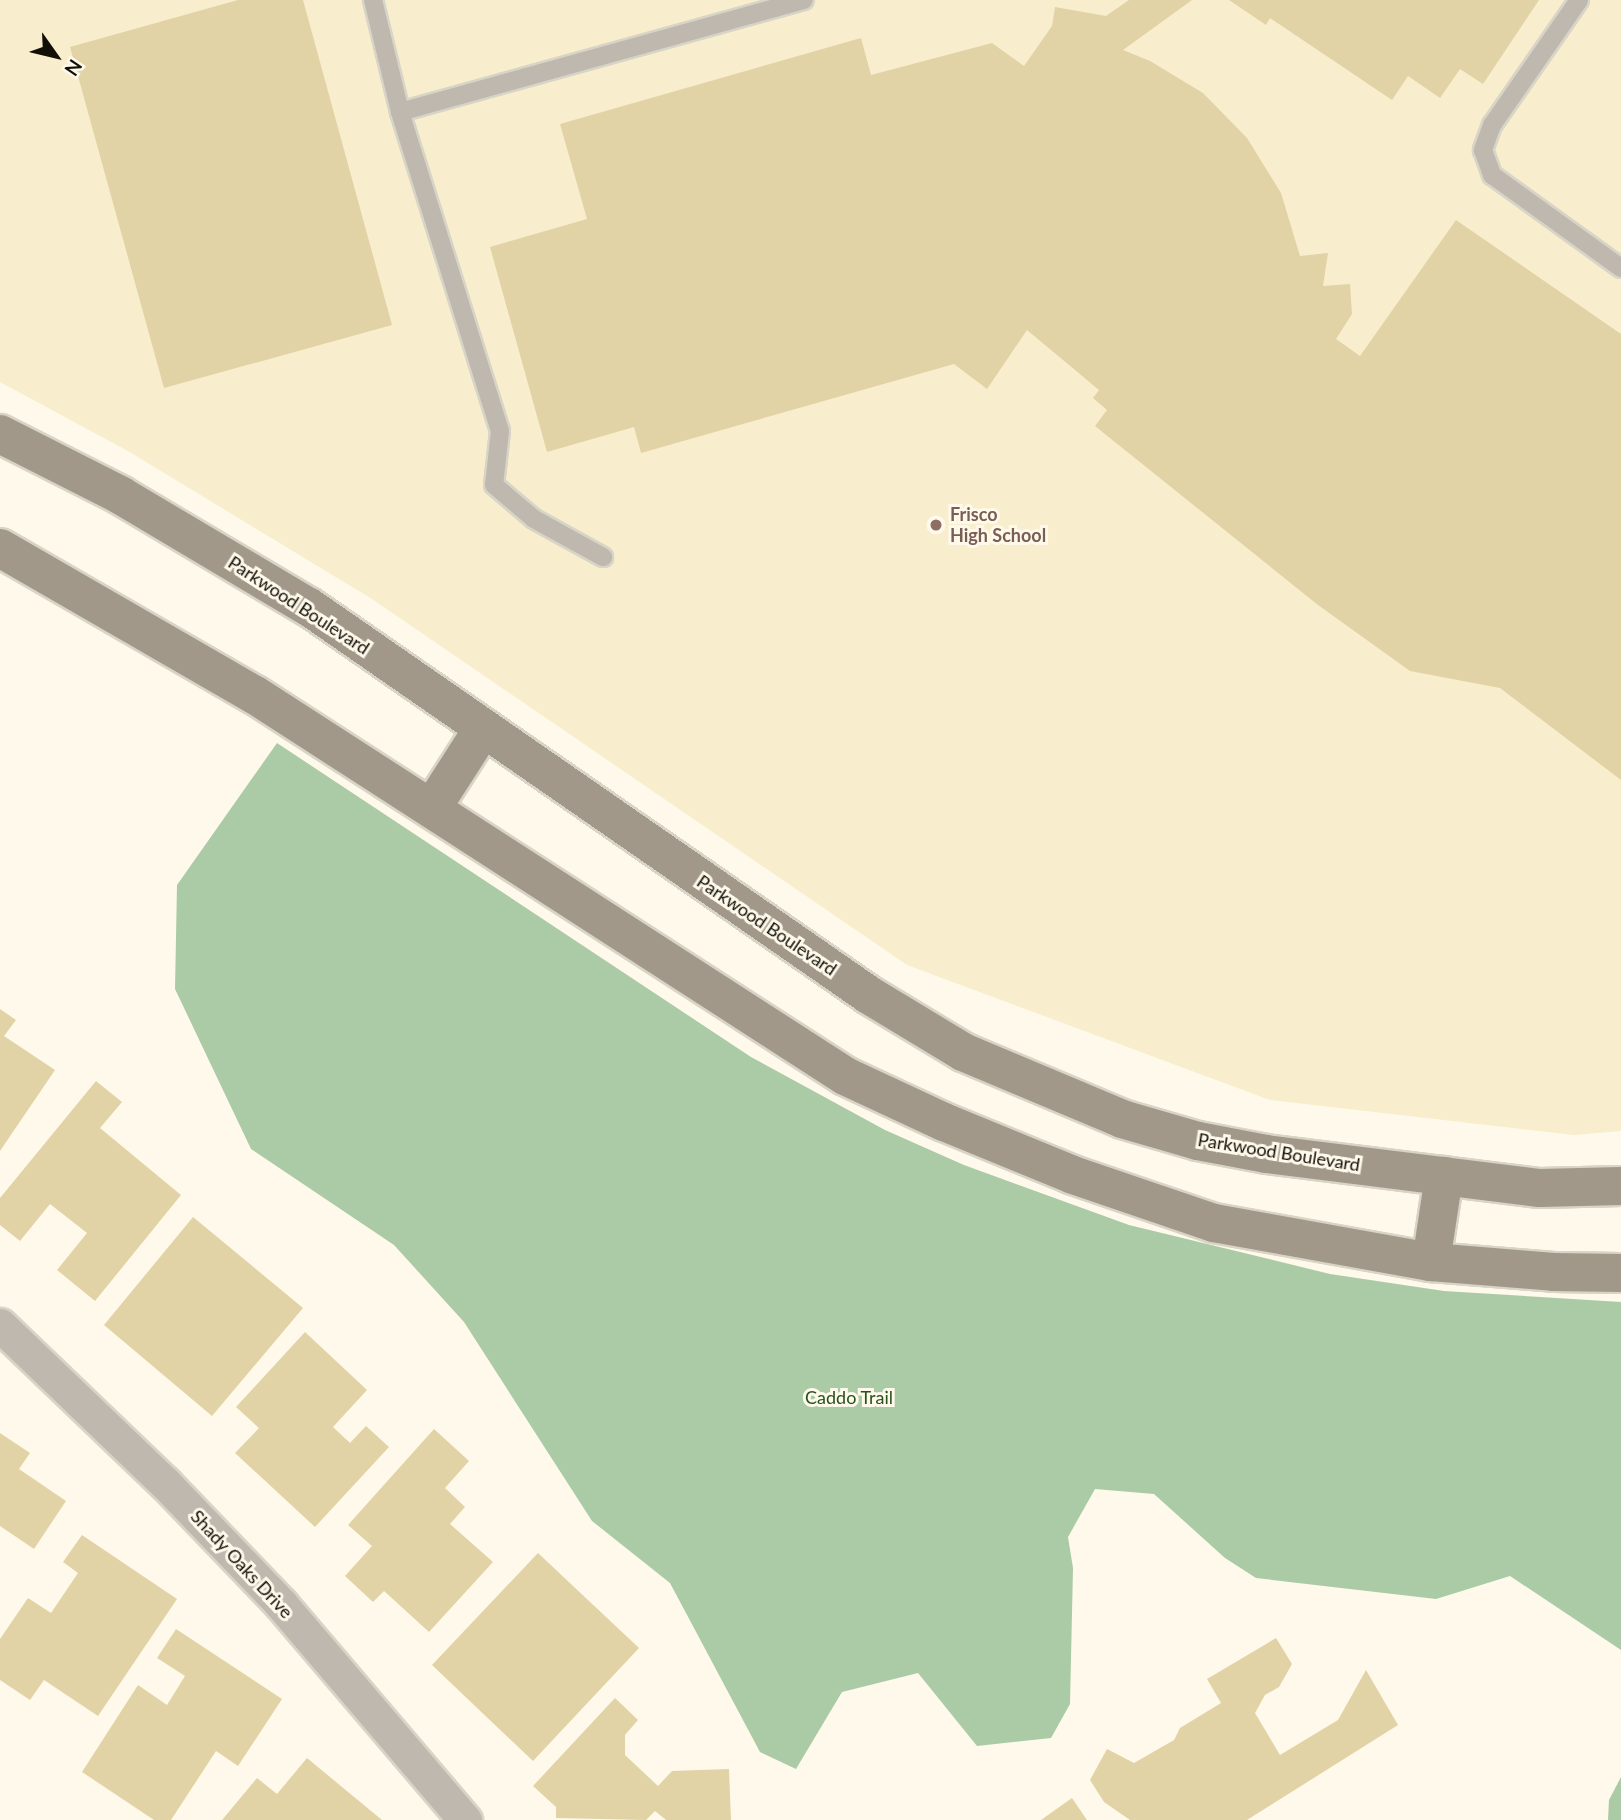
<!DOCTYPE html>
<style>
body{margin:0}
#map{position:relative;width:1621px;height:1820px;overflow:hidden;background:#fef9ea;font-family:Lato,sans-serif}
div>[style]{position:absolute}
.built>*{inset:0;background:#f8edcc}
.forest>*{inset:0;background:#abcba6}
.building>*{inset:0;background:#e2d3a6}
.roads{filter:drop-shadow(2px 0 #d8d4c6) drop-shadow(-2px 0 #d8d4c6) drop-shadow(0 2px #d8d4c6) drop-shadow(0 -2px #d8d4c6)}
.service>*{height:18px;margin:-9px;padding:0 9px;transform-origin:9px;border-radius:9px;background:#beb8ae}
.minor>*{height:33px;margin:-16.5px;padding:0 16.5px;transform-origin:16.5px;border-radius:16.5px;background:#beb8ae}
.secondary>*{height:38px;margin:-19px;padding:0 19px;transform-origin:19px;border-radius:19px;background:#a19889}
.dots>*{width:19px;height:19px;translate:-50% -50%;box-sizing:border-box;border:4px solid #fef9ea;border-radius:50%}
span{translate:-50% -50%;white-space:nowrap;text-align:center;line-height:1.15;-webkit-text-stroke:6px #fef9ea;paint-order:stroke}
.education-label{font-size:18px;color:#785e54;font-weight:700}
.left{translate:0 -50%;text-align:left}
.street-label{font-size:18px;color:#120f07}
.park-label{font-size:18px;color:#26511f}
.north{position:absolute;left:21px;top:21px;width:70px;height:70px;-webkit-text-stroke:5px #fef9ea;paint-order:stroke;rotate:124deg;font-size:19px;font-weight:700;line-height:28px;text-align:center;color:#120f07}
.north::after{content:'';display:block;margin:auto;width:24px;height:32px;background:#120f07;clip-path:polygon(50% 0,100% 100%,50% 72%,0 100%)}
</style>
<div id="map">
<div class="built">
<div style="clip-path:polygon(0 0,1621px 0,1621px 1131px,1574px 1135px,1270px 1100px,907px 965px,372px 599px,128px 451px,0 382px)"></div>
</div>
<div class="forest">
<div style="clip-path:polygon(277px 743px,751px 1057px,885px 1130px,964px 1165px,1129px 1225px,1330px 1274px,1444px 1291px,1621px 1302px,1621px 1650px,1510px 1576px,1436px 1599px,1256px 1578px,1225px 1558px,1154px 1494px,1095px 1489px,1068px 1537px,1073px 1568px,1070px 1704px,1051px 1738px,977px 1746px,918px 1673px,842px 1692px,796px 1769px,760px 1752px,670px 1583px,592px 1521px,464px 1322px,394px 1245px,251px 1149px,175px 989px,177px 885px)"></div>
<div style="clip-path:polygon(1621px 1777px,1621px 1820px,1608px 1820px,1609px 1800px)"></div>
</div>
<div class="building">
<div style="clip-path:polygon(238px 0,303px 0,392px 325px,164px 388px,70px 47px)"></div>
<div style="clip-path:polygon(1129px 0,1192px 0,1123px 50px,1150px 61px,1203px 93px,1247px 138px,1281px 193px,1300px 256px,1328px 253px,1323px 286px,1350px 284px,1352px 314px,1336px 339px,1360px 356px,1456px 220px,1621px 334px,1621px 780px,1500px 688px,1410px 671px,1318px 605px,1095px 426px,1107px 410px,1093px 398px,1099px 390px,1027px 330px,987px 389px,954px 364px,641px 453px,634px 427px,547px 452px,490px 247px,587px 219px,560px 124px,861px 38px,871px 75px,992px 43px,1024px 66px,1052px 26px,1055px 7px,1106px 16px)"></div>
<div style="clip-path:polygon(1229px 0,1539px 0,1483px 84px,1460px 69px,1440px 98px,1408px 76px,1392px 100px,1270px 18px,1266px 25px)"></div>
<div style="clip-path:polygon(0 1009px,16px 1020px,4px 1036px,55px 1070px,0 1151px)"></div>
<div style="clip-path:polygon(96px 1081px,122px 1102px,100px 1128px,181px 1195px,95px 1301px,57px 1270px,87px 1233px,50px 1204px,20px 1241px,0 1225px,0 1198px)"></div>
<div style="clip-path:polygon(193px 1217px,303px 1308px,212px 1416px,104px 1325px)"></div>
<div style="clip-path:polygon(305px 1332px,367px 1390px,333px 1427px,350px 1443px,366px 1426px,389px 1447px,315px 1527px,235px 1453px,259px 1428px,236px 1407px)"></div>
<div style="clip-path:polygon(434px 1429px,469px 1461px,445px 1488px,465px 1507px,450px 1524px,493px 1562px,429px 1632px,384px 1591px,373px 1602px,345px 1576px,372px 1546px,348px 1525px)"></div>
<div style="clip-path:polygon(0 1433px,30px 1453px,19px 1469px,66px 1501px,34px 1549px,0 1526px)"></div>
<div style="clip-path:polygon(82px 1535px,177px 1599px,98px 1716px,44px 1680px,30px 1700px,0 1680px,0 1639px,28px 1598px,51px 1613px,78px 1573px,63px 1562px)"></div>
<div style="clip-path:polygon(538px 1553px,639px 1648px,533px 1761px,432px 1665px)"></div>
<div style="clip-path:polygon(176px 1629px,282px 1699px,238px 1766px,216px 1751px,171px 1820px,154px 1820px,82px 1772px,138px 1685px,167px 1705px,185px 1676px,157px 1658px)"></div>
<div style="clip-path:polygon(1276px 1638px,1292px 1664px,1279px 1687px,1265px 1695px,1255px 1713px,1280px 1755px,1338px 1720px,1366px 1670px,1398px 1725px,1247px 1820px,1130px 1820px,1104px 1802px,1090px 1780px,1107px 1749px,1134px 1763px,1174px 1740px,1180px 1728px,1221px 1703px,1207px 1679px)"></div>
<div style="clip-path:polygon(615px 1698px,638px 1720px,625px 1735px,625px 1755px,658px 1786px,672px 1771px,729px 1769px,731px 1820px,666px 1820px,655px 1811px,646px 1820px,556px 1818px,556px 1807px,533px 1786px)"></div>
<div style="clip-path:polygon(307px 1758px,382px 1820px,222px 1820px,257px 1778px,277px 1794px)"></div>
<div style="clip-path:polygon(1072px 1798px,1087px 1820px,1041px 1820px)"></div>
</div>
<div class="roads">
<div class="service">
<div style="left:373px;top:0;width:115px;rotate:76.4deg"></div>
<div style="left:400px;top:112px;width:334px;rotate:72.6deg"></div>
<div style="left:500px;top:431px;width:54px;rotate:96.3deg"></div>
<div style="left:494px;top:485px;width:52px;rotate:40.4deg"></div>
<div style="left:534px;top:519px;width:79px;rotate:28.8deg"></div>
<div style="left:1579px;top:0;width:152px;rotate:124.8deg"></div>
<div style="left:1492px;top:125px;width:27px;rotate:110deg"></div>
<div style="left:1483px;top:150px;width:27px;rotate:70deg"></div>
<div style="left:1492px;top:175px;width:159px;rotate:35.8deg"></div>
<div style="left:400px;top:112px;width:419px;rotate:-15.5deg"></div>
</div>
<div class="minor">
<div style="left:0;top:1325px;width:228px;rotate:43.8deg"></div>
<div style="left:165px;top:1483px;width:168px;rotate:46.2deg"></div>
<div style="left:281px;top:1604px;width:284px;rotate:49.6deg"></div>
</div>
<div class="secondary">
<div style="left:0;top:434px;width:135px;rotate:26.9deg"></div>
<div style="left:120px;top:495px;width:220px;rotate:30.7deg"></div>
<div style="left:309px;top:607px;width:681px;rotate:34.72deg"></div>
<div style="left:869px;top:995px;width:110px;rotate:31.2deg"></div>
<div style="left:963px;top:1052px;width:173px;rotate:22.8deg"></div>
<div style="left:1122px;top:1119px;width:79px;rotate:16.1deg"></div>
<div style="left:1198px;top:1141px;width:69px;rotate:10.8deg"></div>
<div style="left:1266px;top:1154px;width:276px;rotate:7.1deg"></div>
<div style="left:1540px;top:1188px;width:81px;rotate:-1.4deg"></div>
<div style="left:0;top:548px;width:294px;rotate:30deg"></div>
<div style="left:255px;top:695px;width:702px;rotate:32.85deg"></div>
<div style="left:845px;top:1076px;width:109px;rotate:24.9deg"></div>
<div style="left:944px;top:1122px;width:139px;rotate:22.3deg"></div>
<div style="left:1073px;top:1175px;width:149px;rotate:18.8deg"></div>
<div style="left:1214px;top:1223px;width:220px;rotate:10.2deg"></div>
<div style="left:1431px;top:1262px;width:123px;rotate:4.6deg"></div>
<div style="left:1554px;top:1272px;width:67px;rotate:0.9deg"></div>
<div style="left:432px;top:808px;width:93px;rotate:-57.3deg"></div>
<div style="left:1431px;top:1262px;width:87px;rotate:-81.4deg"></div>
</div>
</div>
<div class="dots">
<div style="left:936px;top:525px;background:#8d6e63"></div>
</div>
<div class="education-label">
<span class="left" style="left:950px;top:525px">Frisco<br>High School</span>
</div>
<div class="street-label">
<span style="left:299px;top:605px;rotate:33deg">Parkwood Boulevard</span>
<span style="left:767px;top:925px;rotate:34deg">Parkwood Boulevard</span>
<span style="left:1279px;top:1152px;rotate:9deg">Parkwood Boulevard</span>
<span style="left:242px;top:1564px;rotate:47deg">Shady Oaks Drive</span>
</div>
<div class="park-label">
<span style="left:849px;top:1397px">Caddo Trail</span>
</div>
<div class="north">N</div>
</div>
